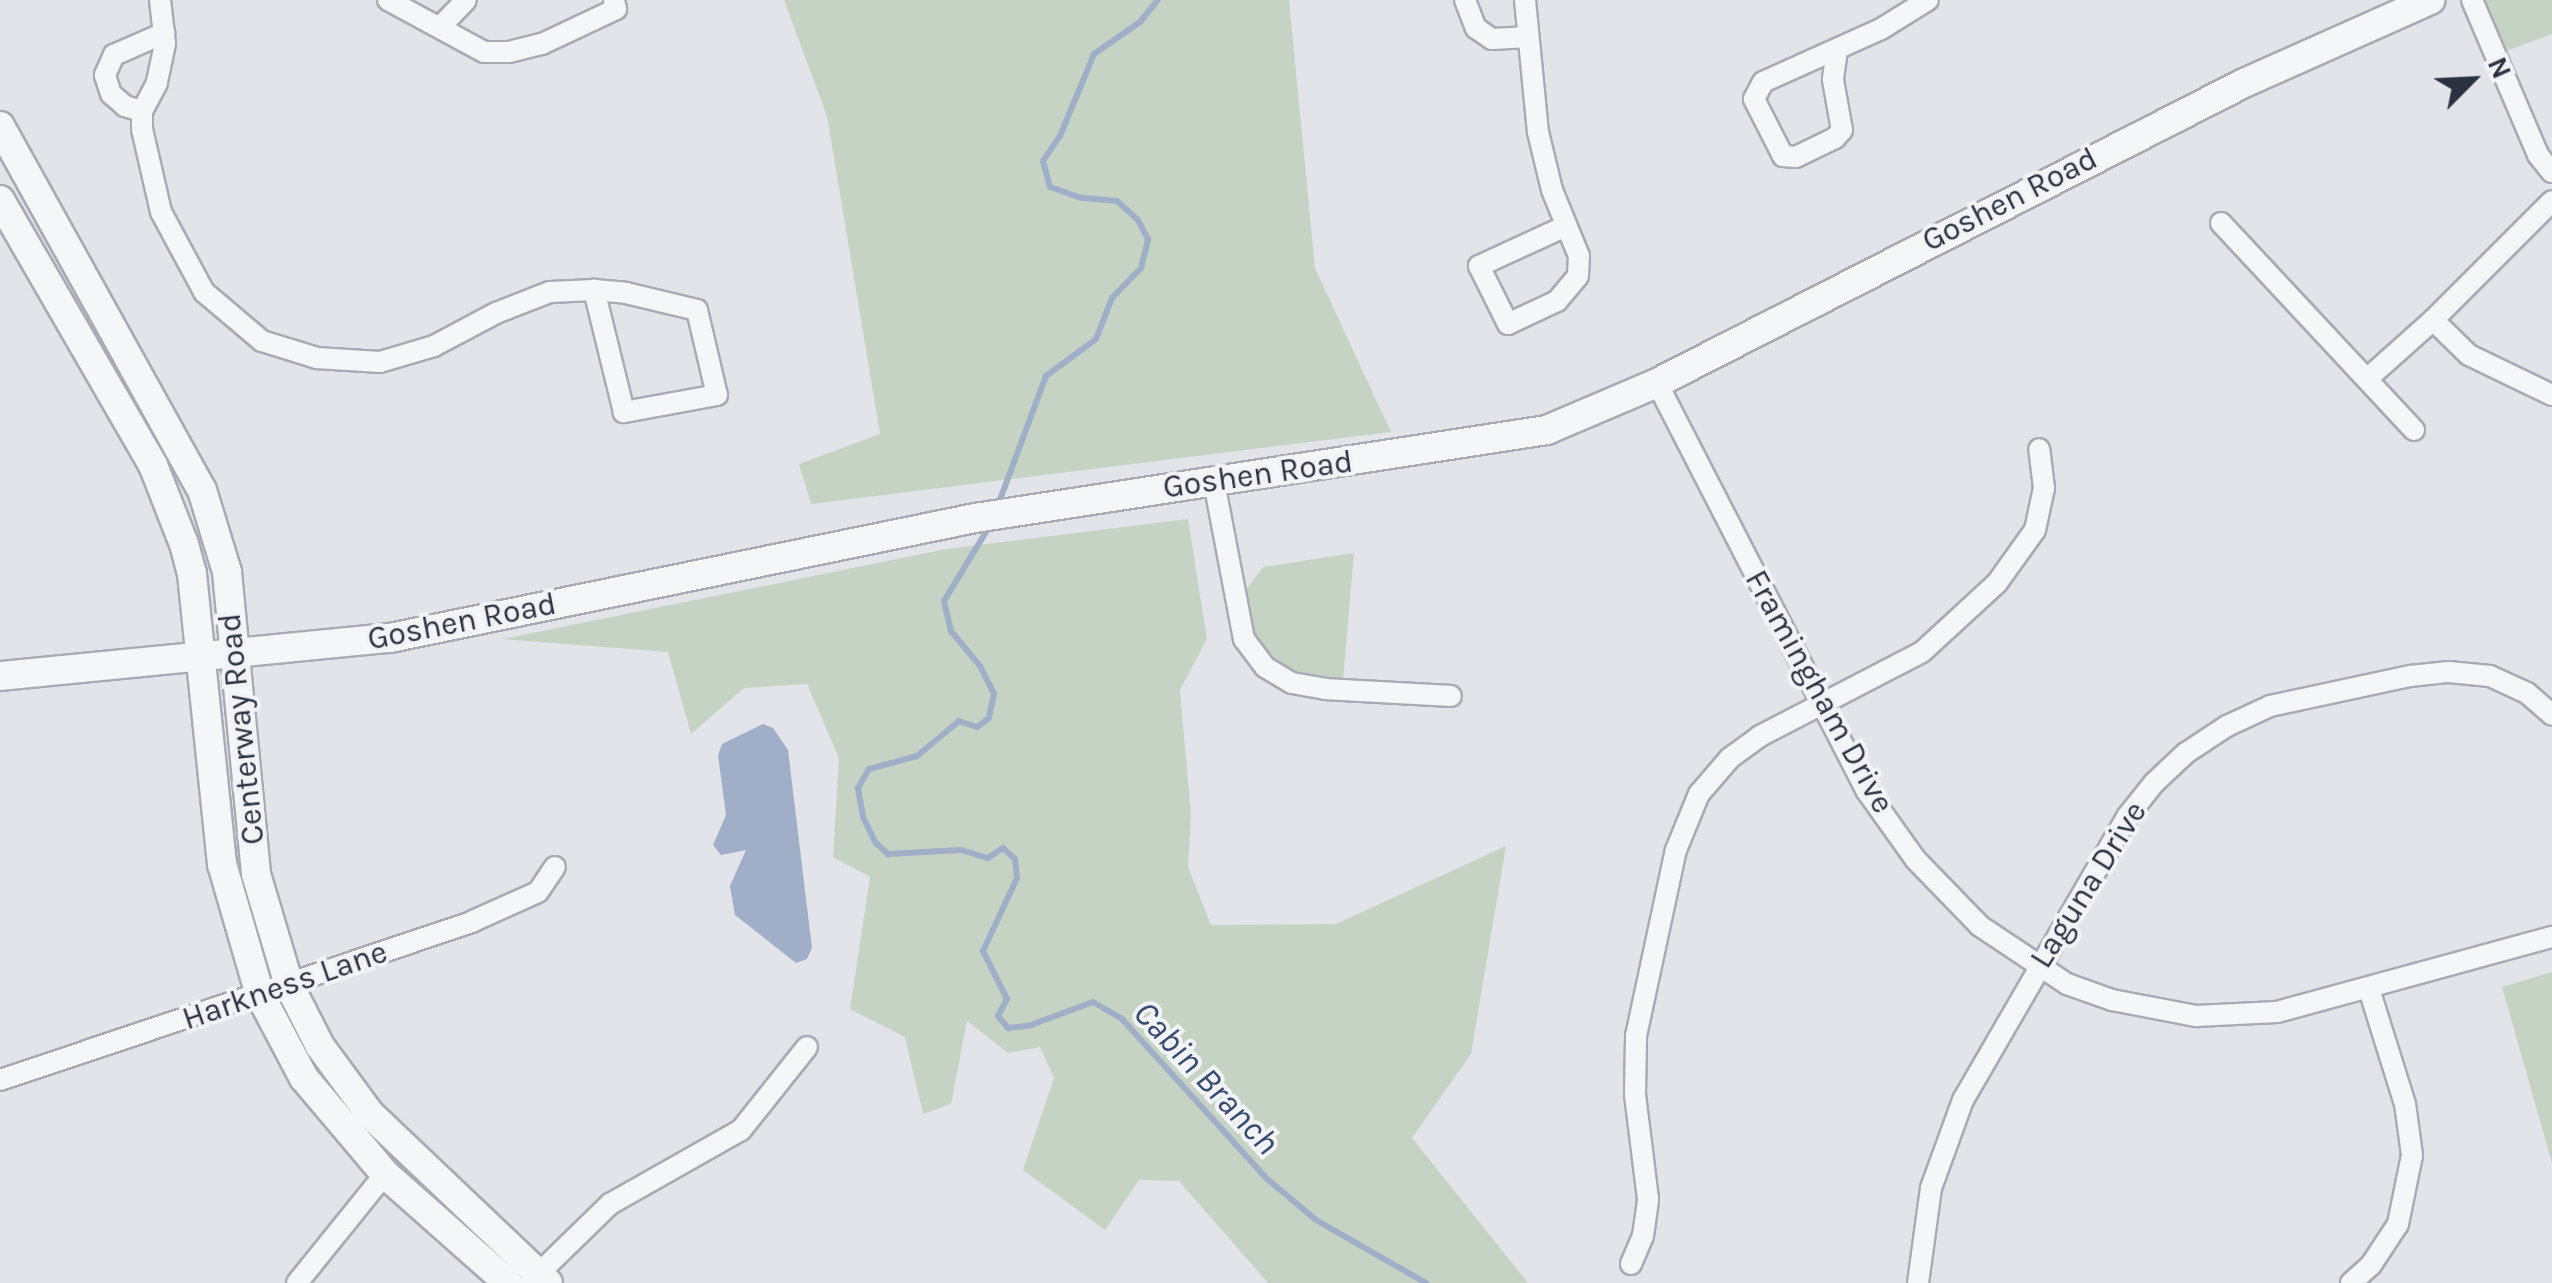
<!DOCTYPE html>
<style>
body{margin:0}
#map{position:relative;width:2552px;height:1283px;overflow:hidden;background:#e2e4ea;font-family:Karla,sans-serif}
div>[style]{position:absolute}
.green>*{inset:0;background:#c6d3c4}
.water>*{inset:0;background:#a0afc7}
.stream>*{height:6px;margin:-3px;padding:0 3px;transform-origin:3px;border-radius:3px;background:#a0afc7}
.roads{filter:drop-shadow(2px 0 #a8abb4) drop-shadow(-2px 0 #a8abb4) drop-shadow(0 2px #a8abb4) drop-shadow(0 -2px #a8abb4)}
.minor>*{height:20px;margin:-10px;padding:0 10px;transform-origin:10px;border-radius:10px;background:#f5f6f8}
.tertiary>*{height:28px;margin:-14px;padding:0 14px;transform-origin:14px;border-radius:14px;background:#f5f6f8}
span{translate:-50% -50%;white-space:nowrap;text-align:center;line-height:1.15;-webkit-text-stroke:8px #f2f3f7;paint-order:stroke}
.street-label{font-size:32px;color:#2c3140}
.water-label{font-size:35px;color:#384c71;font-style:italic}
.north{position:absolute;left:2422px;top:30px;width:100px;height:100px;-webkit-text-stroke:8px #f2f3f7;paint-order:stroke;rotate:66deg;font-size:28px;font-weight:700;line-height:40px;text-align:center;color:#2c3140}
.north::after{content:'';display:block;margin:auto;width:35px;height:45px;background:#2c3140;clip-path:polygon(50% 0,100% 100%,50% 72%,0 100%)}
</style>
<div id="map">
<div class="green">
<div style="clip-path:polygon(784px 0,1289px 0,1315px 268px,1391px 432px,811px 504px,799px 464px,880px 434px,827px 116px)"></div>
<div style="clip-path:polygon(2471px 0,2552px 0,2552px 34px,2495px 55px)"></div>
<div style="clip-path:polygon(1188px 519px,1207px 639px,1180px 690px,1191px 815px,1188px 867px,1211px 925px,1336px 924px,1506px 846px,1471px 1054px,1412px 1138px,1528px 1283px,1268px 1283px,1179px 1181px,1139px 1180px,1105px 1230px,1023px 1170px,1054px 1078px,1040px 1047px,1008px 1053px,967px 1021px,951px 1104px,923px 1114px,905px 1037px,850px 1009px,870px 877px,833px 857px,839px 758px,807px 684px,744px 688px,691px 734px,668px 652px,503px 639px,946px 549px)"></div>
<div style="clip-path:polygon(1354px 553px,1343px 681px,1287px 670px,1254px 637px,1243px 594px,1263px 567px)"></div>
<div style="clip-path:polygon(2552px 972px,2552px 1163px,2502px 987px)"></div>
</div>
<div class="water">
<div style="clip-path:polygon(763px 724px,773px 728px,788px 750px,812px 948px,807px 959px,796px 963px,735px 915px,730px 886px,746px 850px,721px 855px,713px 845px,726px 815px,718px 755px,722px 744px)"></div>
</div>
<div class="stream">
<div style="left:998px;top:505px;width:138px;rotate:-69.6deg"></div>
<div style="left:1046px;top:376px;width:62px;rotate:-36.5deg"></div>
<div style="left:1096px;top:339px;width:44px;rotate:-68.7deg"></div>
<div style="left:1112px;top:298px;width:42px;rotate:-46deg"></div>
<div style="left:1141px;top:268px;width:30px;rotate:-76deg"></div>
<div style="left:1148px;top:239px;width:21px;rotate:-118deg"></div>
<div style="left:1138px;top:220px;width:28px;rotate:-138deg"></div>
<div style="left:1117px;top:201px;width:36px;rotate:-175deg"></div>
<div style="left:1081px;top:198px;width:33px;rotate:-160deg"></div>
<div style="left:1050px;top:187px;width:27px;rotate:-105deg"></div>
<div style="left:1043px;top:161px;width:30px;rotate:-56deg"></div>
<div style="left:1060px;top:136px;width:89px;rotate:-67.5deg"></div>
<div style="left:1094px;top:54px;width:56px;rotate:-34.8deg"></div>
<div style="left:1140px;top:22px;width:28px;rotate:-51deg"></div>
<div style="left:992px;top:522px;width:92px;rotate:121.3deg"></div>
<div style="left:944px;top:601px;width:31px;rotate:77deg"></div>
<div style="left:951px;top:631px;width:45px;rotate:50.4deg"></div>
<div style="left:980px;top:666px;width:31px;rotate:63deg"></div>
<div style="left:994px;top:694px;width:25px;rotate:102deg"></div>
<div style="left:989px;top:718px;width:15px;rotate:143deg"></div>
<div style="left:977px;top:727px;width:19px;rotate:-162deg"></div>
<div style="left:959px;top:721px;width:55px;rotate:140.2deg"></div>
<div style="left:917px;top:756px;width:50px;rotate:164.8deg"></div>
<div style="left:869px;top:769px;width:22px;rotate:120deg"></div>
<div style="left:858px;top:788px;width:29px;rotate:80deg"></div>
<div style="left:863px;top:817px;width:28px;rotate:64deg"></div>
<div style="left:875px;top:842px;width:18px;rotate:43deg"></div>
<div style="left:888px;top:854px;width:73px;rotate:-3.1deg"></div>
<div style="left:961px;top:850px;width:28px;rotate:17deg"></div>
<div style="left:988px;top:858px;width:18px;rotate:-34deg"></div>
<div style="left:1003px;top:848px;width:16px;rotate:43deg"></div>
<div style="left:1015px;top:859px;width:19px;rotate:84deg"></div>
<div style="left:1017px;top:878px;width:81px;rotate:115deg"></div>
<div style="left:983px;top:951px;width:54px;rotate:63.4deg"></div>
<div style="left:1007px;top:999px;width:19px;rotate:118deg"></div>
<div style="left:998px;top:1016px;width:16px;rotate:50deg"></div>
<div style="left:1008px;top:1028px;width:23px;rotate:-7deg"></div>
<div style="left:1031px;top:1025px;width:66px;rotate:-20.4deg"></div>
<div style="left:1093px;top:1002px;width:34px;rotate:30deg"></div>
<div style="left:1122px;top:1019px;width:215px;rotate:47.8deg"></div>
<div style="left:1266px;top:1178px;width:65px;rotate:40deg"></div>
<div style="left:1316px;top:1220px;width:127px;rotate:29.8deg"></div>
</div>
<div class="roads">
<div class="minor">
<div style="left:160px;top:0;width:44px;rotate:83.5deg"></div>
<div style="left:165px;top:44px;width:40px;rotate:102deg"></div>
<div style="left:157px;top:83px;width:32px;rotate:118deg"></div>
<div style="left:142px;top:111px;width:18px;rotate:90deg"></div>
<div style="left:142px;top:129px;width:85px;rotate:77.1deg"></div>
<div style="left:161px;top:212px;width:91px;rotate:61.7deg"></div>
<div style="left:204px;top:292px;width:76px;rotate:40.2deg"></div>
<div style="left:262px;top:341px;width:58px;rotate:17.2deg"></div>
<div style="left:317px;top:358px;width:63px;rotate:3.6deg"></div>
<div style="left:380px;top:362px;width:56px;rotate:-16.5deg"></div>
<div style="left:434px;top:346px;width:70px;rotate:-28deg"></div>
<div style="left:496px;top:313px;width:58px;rotate:-21.3deg"></div>
<div style="left:550px;top:292px;width:44px;rotate:-2.6deg"></div>
<div style="left:594px;top:290px;width:32px;rotate:5deg"></div>
<div style="left:626px;top:293px;width:73px;rotate:13.5deg"></div>
<div style="left:697px;top:310px;width:87px;rotate:76.8deg"></div>
<div style="left:717px;top:395px;width:95px;rotate:169.6deg"></div>
<div style="left:624px;top:412px;width:126px;rotate:-103.8deg"></div>
<div style="left:388px;top:0;width:109px;rotate:28.4deg"></div>
<div style="left:484px;top:52px;width:25px"></div>
<div style="left:509px;top:52px;width:34px;rotate:-14deg"></div>
<div style="left:542px;top:44px;width:82px;rotate:-25.3deg"></div>
<div style="left:616px;top:9px;width:9px;rotate:-103deg"></div>
<div style="left:1465px;top:0;width:30px;rotate:69deg"></div>
<div style="left:1476px;top:28px;width:19px;rotate:35deg"></div>
<div style="left:1492px;top:39px;width:33px;rotate:-3deg"></div>
<div style="left:1525px;top:0;width:133px;rotate:84.4deg"></div>
<div style="left:1538px;top:132px;width:60px;rotate:76.4deg"></div>
<div style="left:1552px;top:190px;width:71px;rotate:67.8deg"></div>
<div style="left:1579px;top:256px;width:20px;rotate:93deg"></div>
<div style="left:1578px;top:276px;width:33px;rotate:130deg"></div>
<div style="left:1557px;top:301px;width:54px;rotate:154.9deg"></div>
<div style="left:1508px;top:324px;width:65px;rotate:-116.6deg"></div>
<div style="left:1479px;top:266px;width:96px;rotate:-24.7deg"></div>
<div style="left:2472px;top:0;width:168px;rotate:66.9deg"></div>
<div style="left:2538px;top:155px;width:22px;rotate:51deg"></div>
<div style="left:440px;top:27px;width:37px;rotate:-46deg"></div>
<div style="left:1837px;top:50px;width:30px;rotate:98deg"></div>
<div style="left:1833px;top:80px;width:51px;rotate:79.8deg"></div>
<div style="left:1842px;top:130px;width:11px;rotate:131deg"></div>
<div style="left:1835px;top:138px;width:43px;rotate:154deg"></div>
<div style="left:1796px;top:157px;width:13px;rotate:-176deg"></div>
<div style="left:1783px;top:156px;width:64px;rotate:-117deg"></div>
<div style="left:1754px;top:99px;width:19px;rotate:-62deg"></div>
<div style="left:1763px;top:82px;width:129px;rotate:-24.2deg"></div>
<div style="left:1881px;top:29px;width:55px;rotate:-31.7deg"></div>
<div style="left:142px;top:111px;width:18px;rotate:-164deg"></div>
<div style="left:125px;top:106px;width:18px;rotate:-139deg"></div>
<div style="left:111px;top:94px;width:20px;rotate:-108deg"></div>
<div style="left:105px;top:75px;width:22px;rotate:-66deg"></div>
<div style="left:114px;top:55px;width:55px;rotate:-23.7deg"></div>
<div style="left:2221px;top:223px;width:283px;rotate:47deg"></div>
<div style="left:2433px;top:320px;width:50px;rotate:44.2deg"></div>
<div style="left:2469px;top:355px;width:92px;rotate:25.7deg"></div>
<div style="left:2367px;top:379px;width:89px;rotate:-41.8deg"></div>
<div style="left:2433px;top:320px;width:168px;rotate:-45deg"></div>
<div style="left:1657px;top:383px;width:458px;rotate:62.8deg"></div>
<div style="left:1866px;top:790px;width:86px;rotate:54.5deg"></div>
<div style="left:1916px;top:860px;width:92px;rotate:45.9deg"></div>
<div style="left:1980px;top:926px;width:105px;rotate:33.7deg"></div>
<div style="left:2067px;top:984px;width:48px;rotate:19.6deg"></div>
<div style="left:2112px;top:1000px;width:86px;rotate:10.8deg"></div>
<div style="left:2196px;top:1016px;width:81px;rotate:-2.8deg"></div>
<div style="left:2277px;top:1012px;width:285px;rotate:-15.3deg"></div>
<div style="left:1214px;top:482px;width:160px;rotate:79.2deg"></div>
<div style="left:1244px;top:639px;width:35px;rotate:53deg"></div>
<div style="left:1265px;top:667px;width:31px;rotate:31deg"></div>
<div style="left:1292px;top:683px;width:34px;rotate:10deg"></div>
<div style="left:1325px;top:689px;width:126px;rotate:3.2deg"></div>
<div style="left:0;top:1080px;width:497px;rotate:-18.5deg"></div>
<div style="left:471px;top:922px;width:73px;rotate:-24.1deg"></div>
<div style="left:538px;top:892px;width:30px;rotate:-56deg"></div>
<div style="left:1631px;top:1264px;width:30px;rotate:-67deg"></div>
<div style="left:1643px;top:1236px;width:37px;rotate:-82deg"></div>
<div style="left:1648px;top:1199px;width:105px;rotate:-97.1deg"></div>
<div style="left:1635px;top:1095px;width:59px;rotate:-89deg"></div>
<div style="left:1636px;top:1036px;width:190px;rotate:-77.9deg"></div>
<div style="left:1676px;top:850px;width:61px;rotate:-67.7deg"></div>
<div style="left:1699px;top:794px;width:48px;rotate:-49.3deg"></div>
<div style="left:1730px;top:758px;width:37px;rotate:-36deg"></div>
<div style="left:1760px;top:736px;width:182px;rotate:-27.4deg"></div>
<div style="left:1922px;top:652px;width:102px;rotate:-42.6deg"></div>
<div style="left:1997px;top:583px;width:65px;rotate:-54.4deg"></div>
<div style="left:2035px;top:530px;width:43px;rotate:-77.9deg"></div>
<div style="left:2044px;top:488px;width:39px;rotate:-97deg"></div>
<div style="left:530px;top:1282px;width:112px;rotate:-44.3deg"></div>
<div style="left:610px;top:1204px;width:150px;rotate:-29.5deg"></div>
<div style="left:741px;top:1130px;width:106px;rotate:-51.5deg"></div>
<div style="left:297px;top:1283px;width:140px;rotate:-51.1deg"></div>
<div style="left:1918px;top:1283px;width:96px;rotate:-82.2deg"></div>
<div style="left:1931px;top:1188px;width:94px;rotate:-70deg"></div>
<div style="left:1963px;top:1100px;width:327px;rotate:-59.9deg"></div>
<div style="left:2127px;top:817px;width:43px;rotate:-51.5deg"></div>
<div style="left:2154px;top:783px;width:44px;rotate:-43.2deg"></div>
<div style="left:2186px;top:753px;width:49px;rotate:-33.4deg"></div>
<div style="left:2227px;top:726px;width:47px;rotate:-24.9deg"></div>
<div style="left:2270px;top:706px;width:143px;rotate:-12.1deg"></div>
<div style="left:2410px;top:676px;width:39px;rotate:-6deg"></div>
<div style="left:2449px;top:672px;width:41px;rotate:5.6deg"></div>
<div style="left:2490px;top:676px;width:41px;rotate:24.7deg"></div>
<div style="left:2527px;top:693px;width:33px;rotate:41deg"></div>
<div style="left:2351px;top:1283px;width:27px;rotate:-42deg"></div>
<div style="left:2371px;top:1265px;width:49px;rotate:-56.6deg"></div>
<div style="left:2398px;top:1224px;width:70px;rotate:-78.5deg"></div>
<div style="left:2412px;top:1155px;width:51px;rotate:-97.8deg"></div>
<div style="left:2405px;top:1104px;width:121px;rotate:-107.4deg"></div>
</div>
<div class="tertiary">
<div style="left:0;top:126px;width:416px;rotate:61deg"></div>
<div style="left:202px;top:490px;width:86px;rotate:73deg"></div>
<div style="left:227px;top:572px;width:303px;rotate:84.5deg"></div>
<div style="left:256px;top:874px;width:116px;rotate:73.4deg"></div>
<div style="left:289px;top:985px;width:68px;rotate:63.1deg"></div>
<div style="left:320px;top:1046px;width:84px;rotate:53.7deg"></div>
<div style="left:370px;top:1114px;width:245px;rotate:43.5deg"></div>
<div style="left:0;top:200px;width:306px;rotate:60deg"></div>
<div style="left:153px;top:465px;width:85px;rotate:68.6deg"></div>
<div style="left:184px;top:544px;width:31px;rotate:75deg"></div>
<div style="left:192px;top:574px;width:292px;rotate:84.1deg"></div>
<div style="left:222px;top:864px;width:136px;rotate:73.8deg"></div>
<div style="left:260px;top:995px;width:94px;rotate:62.1deg"></div>
<div style="left:304px;top:1078px;width:126px;rotate:49.8deg"></div>
<div style="left:385px;top:1174px;width:164px;rotate:41.5deg"></div>
<div style="left:0;top:676px;width:392px;rotate:-5.6deg"></div>
<div style="left:390px;top:638px;width:597px;rotate:-11.59deg"></div>
<div style="left:975px;top:518px;width:579px;rotate:-8.75deg"></div>
<div style="left:1547px;top:430px;width:120px;rotate:-23.1deg"></div>
<div style="left:1657px;top:383px;width:659px;rotate:-27.07deg"></div>
<div style="left:2244px;top:83px;width:204px;rotate:-24deg"></div>
</div>
</div>
<div class="street-label">
<span style="left:2010px;top:200px;rotate:-27deg">Goshen Road</span>
<span style="left:1258px;top:475px;rotate:-8deg">Goshen Road</span>
<span style="left:462px;top:622px;rotate:-11deg">Goshen Road</span>
<span style="left:1819px;top:692px;rotate:61deg">Framingham Drive</span>
<span style="left:242px;top:729px;rotate:-96deg">Centerway Road</span>
<span style="left:2089px;top:885px;rotate:-58deg">Laguna Drive</span>
<span style="left:285px;top:986px;rotate:-19deg">Harkness Lane</span>
</div>
<div class="water-label">
<span style="left:1206px;top:1078px;rotate:47deg">Cabin Branch</span>
</div>
<div class="north">N</div>
</div>
